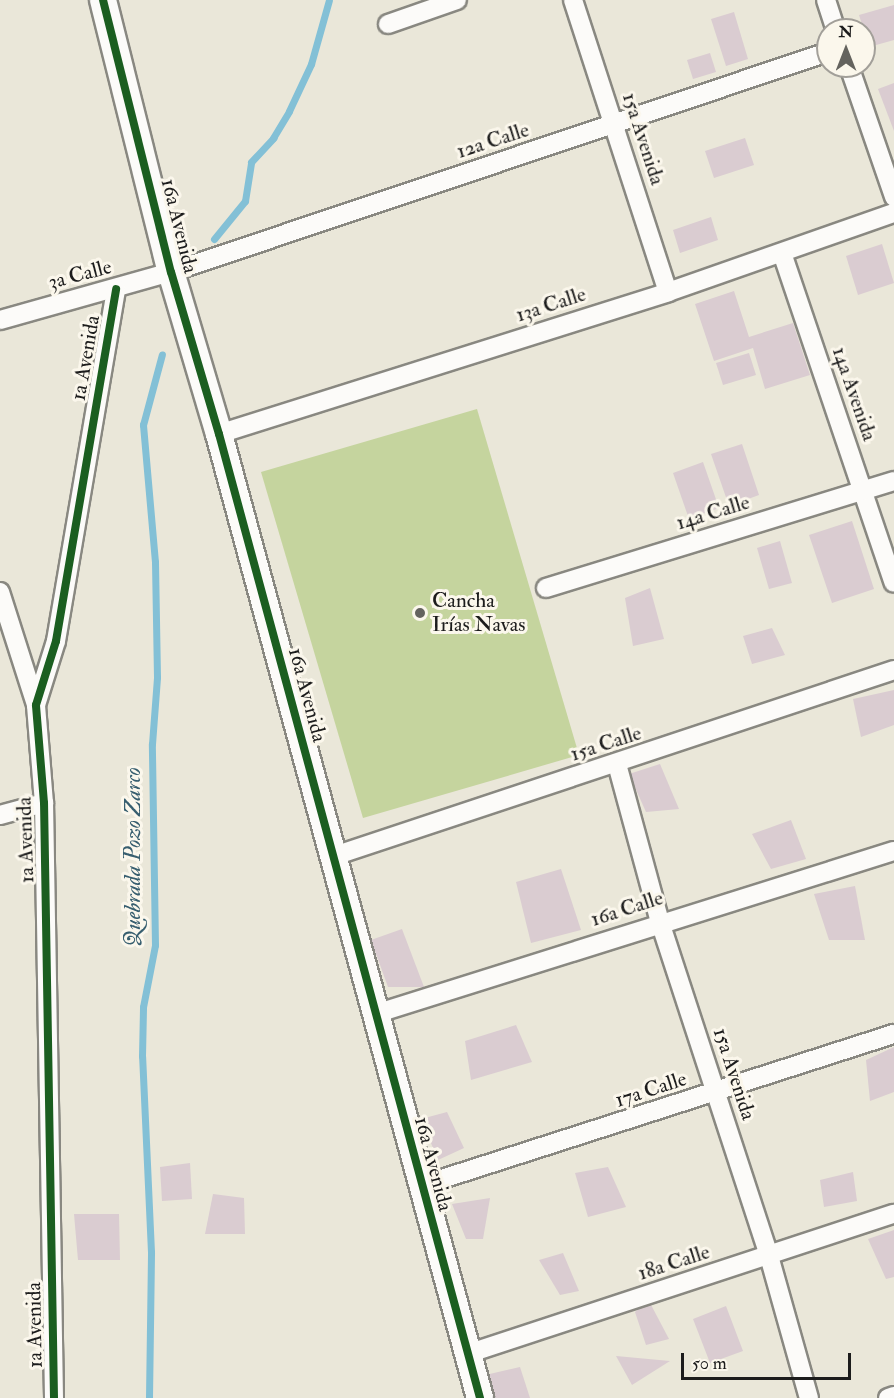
<!DOCTYPE html>
<meta charset="utf-8">
<style>
body{margin:0}
#map{position:relative;width:894px;height:1398px;overflow:hidden;background:#eae7d9;font-family:"IM FELL Double Pica",serif}
div>[style]{position:absolute}
.green>*{inset:0;background:#c5d49e}
.stream>*{height:7px;margin:-3.5px;padding:0 3.5px;transform-origin:3.5px;border-radius:3.5px;background:#83c0d6}
.building>*{inset:0;background:#daccd1}
.roads{filter:drop-shadow(2px 0 #898881) drop-shadow(-2px 0 #898881) drop-shadow(0 2px #898881) drop-shadow(0 -2px #898881)}
.street>*{height:18px;margin:-9px;padding:0 9px;transform-origin:9px;border-radius:9px;background:#fcfbf9}
.secondary>*{height:26px;margin:-13px;padding:0 13px;transform-origin:13px;border-radius:13px;background:#fcfbf9}
.cycleway>*{height:8px;margin:-4px;padding:0 4px;transform-origin:4px;border-radius:4px;background:#1b5e20}
.dots>*{width:16px;height:16px;translate:-50% -50%;box-sizing:border-box;border:3px solid #fbf7ec;border-radius:50%}
span{translate:-50% -50%;white-space:nowrap;text-align:center;line-height:1.15;-webkit-text-stroke:6px #fbf7ec;paint-order:stroke}
.street-label{font-size:21px;color:#1c1c1c}
.poi-label{font-size:21px;color:#1c1c1c}
.left{translate:0 -50%;text-align:left}
.water-label{font-size:22px;color:#375e6f;font-style:italic}
.north{position:absolute;left:816px;top:18px;width:60px;height:60px;box-sizing:border-box;background:#fbf7ec;border:2px solid #a29f99;border-radius:50%;rotate:0deg;font-size:16px;font-weight:700;line-height:24px;text-align:center;color:#1c1c1c}
.north::after{content:'';display:block;margin:auto;width:21px;height:27px;background:#64635e;clip-path:polygon(50% 0,100% 100%,50% 72%,0 100%)}
.scale{position:absolute;left:681px;top:1353px;width:170px;height:27px;box-sizing:border-box;border:3px solid #1c1c1c;border-top:0;padding-left:8px;font-size:18px;line-height:21px;white-space:nowrap;color:#1c1c1c;-webkit-text-stroke:4px #fbf7ec;paint-order:stroke}
</style>
<div id="map">
<div class="green">
<div style="clip-path:polygon(477px 409px,579px 755px,363px 818px,261px 472px)"></div>
</div>
<div class="stream">
<div style="left:214px;top:239px;width:49px;rotate:-50.8deg"></div>
<div style="left:245px;top:201px;width:39px;rotate:-81deg"></div>
<div style="left:251px;top:162px;width:33px;rotate:-47deg"></div>
<div style="left:273px;top:138px;width:31px;rotate:-59deg"></div>
<div style="left:289px;top:111px;width:52px;rotate:-64.9deg"></div>
<div style="left:311px;top:64px;width:66px;rotate:-74.3deg"></div>
<div style="left:149px;top:1398px;width:146px;rotate:-89.2deg"></div>
<div style="left:151px;top:1252px;width:196px;rotate:-92.6deg"></div>
<div style="left:142px;top:1056px;width:49px;rotate:-88.8deg"></div>
<div style="left:143px;top:1007px;width:63px;rotate:-79deg"></div>
<div style="left:155px;top:945px;width:201px;rotate:-90.9deg"></div>
<div style="left:152px;top:744px;width:67px;rotate:-85.7deg"></div>
<div style="left:157px;top:677px;width:115px;rotate:-91deg"></div>
<div style="left:155px;top:562px;width:138px;rotate:-95deg"></div>
<div style="left:143px;top:425px;width:73px;rotate:-75deg"></div>
</div>
<div class="building">
<div style="clip-path:polygon(894px 5px,894px 40px,869px 47px,859px 15px)"></div>
<div style="clip-path:polygon(734px 12px,748px 59px,726px 66px,711px 19px)"></div>
<div style="clip-path:polygon(710px 53px,716px 72px,693px 79px,687px 60px)"></div>
<div style="clip-path:polygon(894px 83px,894px 131px,878px 89px)"></div>
<div style="clip-path:polygon(745px 138px,754px 165px,714px 178px,705px 151px)"></div>
<div style="clip-path:polygon(711px 217px,718px 240px,680px 253px,673px 230px)"></div>
<div style="clip-path:polygon(882px 244px,894px 283px,858px 295px,846px 256px)"></div>
<div style="clip-path:polygon(734px 291px,749px 337px,793px 323px,810px 375px,765px 389px,753px 348px,714px 361px,695px 304px)"></div>
<div style="clip-path:polygon(749px 353px,756px 375px,723px 385px,716px 363px)"></div>
<div style="clip-path:polygon(742px 444px,759px 495px,729px 506px,711px 454px)"></div>
<div style="clip-path:polygon(703px 462px,719px 508px,689px 519px,673px 473px)"></div>
<div style="clip-path:polygon(852px 521px,874px 589px,832px 603px,809px 535px)"></div>
<div style="clip-path:polygon(780px 541px,792px 583px,769px 589px,757px 548px)"></div>
<div style="clip-path:polygon(650px 588px,664px 639px,633px 646px,625px 598px)"></div>
<div style="clip-path:polygon(772px 628px,785px 655px,752px 664px,743px 636px)"></div>
<div style="clip-path:polygon(894px 690px,894px 725px,861px 737px,853px 699px)"></div>
<div style="clip-path:polygon(660px 764px,679px 809px,646px 812px,629px 774px)"></div>
<div style="clip-path:polygon(791px 820px,806px 859px,771px 869px,752px 834px)"></div>
<div style="clip-path:polygon(561px 869px,581px 930px,531px 943px,516px 882px)"></div>
<div style="clip-path:polygon(855px 886px,865px 940px,829px 940px,814px 894px)"></div>
<div style="clip-path:polygon(402px 929px,424px 987px,388px 987px,371px 940px)"></div>
<div style="clip-path:polygon(516px 1025px,532px 1062px,471px 1080px,465px 1041px)"></div>
<div style="clip-path:polygon(894px 1047px,894px 1092px,870px 1101px,866px 1060px)"></div>
<div style="clip-path:polygon(447px 1112px,464px 1148px,438px 1160px,421px 1119px)"></div>
<div style="clip-path:polygon(190px 1163px,192px 1199px,162px 1201px,160px 1167px)"></div>
<div style="clip-path:polygon(608px 1167px,626px 1207px,588px 1217px,575px 1173px)"></div>
<div style="clip-path:polygon(853px 1172px,857px 1201px,824px 1207px,820px 1180px)"></div>
<div style="clip-path:polygon(213px 1194px,244px 1198px,245px 1234px,205px 1234px)"></div>
<div style="clip-path:polygon(490px 1198px,483px 1239px,466px 1239px,452px 1204px)"></div>
<div style="clip-path:polygon(74px 1214px,119px 1214px,120px 1260px,78px 1260px)"></div>
<div style="clip-path:polygon(894px 1230px,894px 1277px,886px 1279px,868px 1239px)"></div>
<div style="clip-path:polygon(563px 1253px,579px 1291px,560px 1295px,539px 1260px)"></div>
<div style="clip-path:polygon(649px 1301px,669px 1339px,646px 1345px,635px 1312px)"></div>
<div style="clip-path:polygon(726px 1306px,743px 1351px,710px 1363px,693px 1319px)"></div>
<div style="clip-path:polygon(616px 1356px,670px 1361px,632px 1385px)"></div>
<div style="clip-path:polygon(520px 1367px,530px 1398px,490px 1398px,481px 1376px)"></div>
</div>
<div class="roads">
<div class="street">
<div style="left:573px;top:0;width:307px;rotate:72deg"></div>
<div style="left:826px;top:0;width:32px;rotate:72deg"></div>
<div style="left:388px;top:24px;width:73px;rotate:-19.2deg"></div>
<div style="left:849px;top:66px;width:139px;rotate:71deg"></div>
<div style="left:782px;top:253px;width:348px;rotate:71.3deg"></div>
<div style="left:0;top:320px;width:178px;rotate:-15.7deg"></div>
<div style="left:171px;top:272px;width:693px;rotate:-18.51deg"></div>
<div style="left:219px;top:434px;width:471px;rotate:-17.5deg"></div>
<div style="left:668px;top:292px;width:239px;rotate:-19.3deg"></div>
<div style="left:546px;top:588px;width:364px;rotate:-17.1deg"></div>
<div style="left:0;top:592px;width:119px;rotate:72.3deg"></div>
<div style="left:617px;top:764px;width:164px;rotate:74.8deg"></div>
<div style="left:660px;top:922px;width:351px;rotate:71.9deg"></div>
<div style="left:769px;top:1256px;width:148px;rotate:74.3deg"></div>
<div style="left:0;top:815px;width:46px;rotate:-15.3deg"></div>
<div style="left:331px;top:857px;width:593px;rotate:-18.37deg"></div>
<div style="left:375px;top:1014px;width:544px;rotate:-17.44deg"></div>
<div style="left:420px;top:1186px;width:498px;rotate:-17.8deg"></div>
<div style="left:467px;top:1354px;width:449px;rotate:-18.2deg"></div>
<div style="left:54px;top:1398px;width:595px;rotate:-90.96deg"></div>
<div style="left:44px;top:803px;width:98px;rotate:-94.7deg"></div>
<div style="left:36px;top:705px;width:67px;rotate:-72.6deg"></div>
<div style="left:56px;top:641px;width:357px;rotate:-80.3deg"></div>
<div style="left:888px;top:1398px;width:6px;rotate:-18deg"></div>
</div>
<div class="secondary">
<div style="left:103px;top:0;width:280px;rotate:76deg"></div>
<div style="left:171px;top:272px;width:169px;rotate:73.5deg"></div>
<div style="left:219px;top:434px;width:999px;rotate:74.85deg"></div>
</div>
</div>
<div class="cycleway">
<div style="left:103px;top:0;width:280px;rotate:76deg"></div>
<div style="left:171px;top:272px;width:169px;rotate:73.5deg"></div>
<div style="left:219px;top:434px;width:999px;rotate:74.85deg"></div>
<div style="left:54px;top:1398px;width:595px;rotate:-90.96deg"></div>
<div style="left:44px;top:803px;width:98px;rotate:-94.7deg"></div>
<div style="left:36px;top:705px;width:67px;rotate:-72.6deg"></div>
<div style="left:56px;top:641px;width:357px;rotate:-80.3deg"></div>
</div>
<div class="dots">
<div style="left:420px;top:613px;background:#64635e"></div>
</div>
<div class="street-label">
<span style="left:643px;top:139px;rotate:72deg">15a Avenida</span>
<span style="left:493px;top:141px;rotate:-18deg">12a Calle</span>
<span style="left:179px;top:226px;rotate:76deg">16a Avenida</span>
<span style="left:80px;top:275px;rotate:-15deg">3a Calle</span>
<span style="left:551px;top:305px;rotate:-18deg">13a Calle</span>
<span style="left:86px;top:358px;rotate:-80deg">1a Avenida</span>
<span style="left:854px;top:394px;rotate:71deg">14a Avenida</span>
<span style="left:713px;top:513px;rotate:-17deg">14a Calle</span>
<span style="left:307px;top:695px;rotate:75deg">16a Avenida</span>
<span style="left:606px;top:744px;rotate:-18deg">15a Calle</span>
<span style="left:26px;top:840px;rotate:-92deg">1a Avenida</span>
<span style="left:627px;top:909px;rotate:-18deg">16a Calle</span>
<span style="left:734px;top:1074px;rotate:72deg">15a Avenida</span>
<span style="left:651px;top:1090px;rotate:-18deg">17a Calle</span>
<span style="left:433px;top:1164px;rotate:75deg">16a Avenida</span>
<span style="left:674px;top:1263px;rotate:-18deg">18a Calle</span>
<span style="left:35px;top:1325px;rotate:-91deg">1a Avenida</span>
</div>
<div class="poi-label">
<span class="left" style="left:432px;top:613px">Cancha<br>Irías Navas</span>
</div>
<div class="water-label">
<span style="left:134px;top:857px;rotate:-90deg">Quebrada Pozo Zarco</span>
</div>
<div class="north">N</div>
<div class="scale">50 m</div>
</div>
